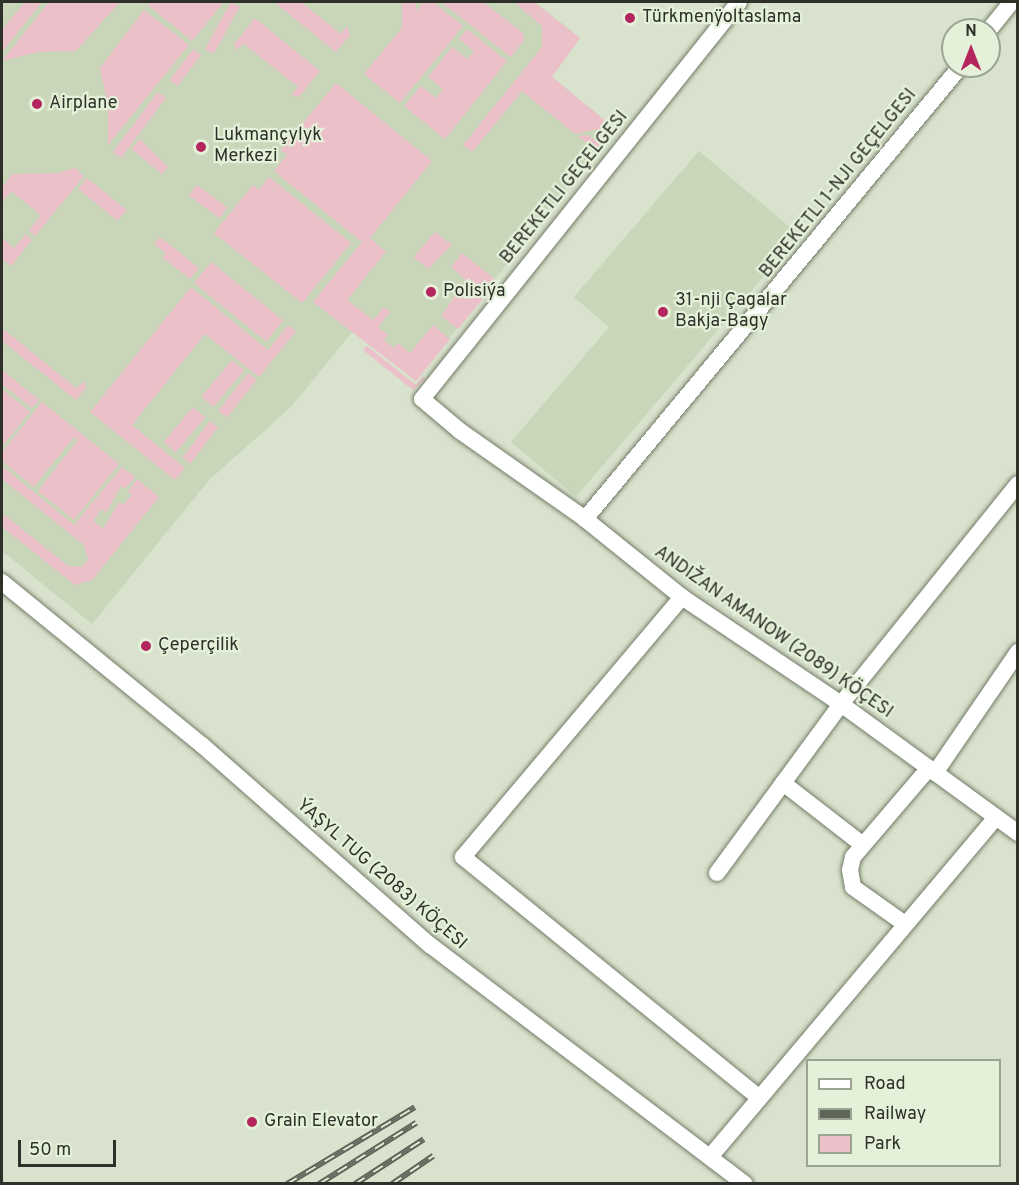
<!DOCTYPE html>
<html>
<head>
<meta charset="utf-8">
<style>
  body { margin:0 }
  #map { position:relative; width:1019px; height:1185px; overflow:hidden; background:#d8e2cc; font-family:Overpass,sans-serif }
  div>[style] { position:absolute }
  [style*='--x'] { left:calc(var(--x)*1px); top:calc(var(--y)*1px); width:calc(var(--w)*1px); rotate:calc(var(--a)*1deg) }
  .built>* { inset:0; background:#c9d6ba }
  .green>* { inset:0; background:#ecc0c9; transform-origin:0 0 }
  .roads { filter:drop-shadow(0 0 2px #737c68) drop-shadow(0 0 2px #737c68) }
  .minor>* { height:16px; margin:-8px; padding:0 8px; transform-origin:8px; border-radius:8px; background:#fff }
  .rail>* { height:6px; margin-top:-3px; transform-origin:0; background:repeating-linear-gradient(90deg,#e5f0d9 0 11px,#606559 0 22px); box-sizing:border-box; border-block:2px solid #606559 }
  .dots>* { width:16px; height:16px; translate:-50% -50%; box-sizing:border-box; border:3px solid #e5f0d9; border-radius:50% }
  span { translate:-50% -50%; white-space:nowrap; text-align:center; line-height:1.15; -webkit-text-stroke:4.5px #e5f0d9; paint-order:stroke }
  .poi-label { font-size:18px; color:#2d3129 }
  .left { translate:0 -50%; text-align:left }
  .street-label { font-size:18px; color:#2d3129 }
  .frame { position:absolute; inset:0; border:3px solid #2d3129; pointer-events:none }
  .legend { position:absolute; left:806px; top:1059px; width:195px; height:108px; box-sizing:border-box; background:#e5f0d9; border:2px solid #9ba493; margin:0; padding:8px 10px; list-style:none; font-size:18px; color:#2d3129 }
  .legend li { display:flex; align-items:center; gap:12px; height:30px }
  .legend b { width:30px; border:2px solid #9ba493 }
  .north { position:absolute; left:941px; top:18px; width:60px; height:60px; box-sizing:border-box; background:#e5f0d9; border:2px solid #9ba493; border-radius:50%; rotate:0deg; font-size:16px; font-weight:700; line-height:24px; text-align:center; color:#2d3129 }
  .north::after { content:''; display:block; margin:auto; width:21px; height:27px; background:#b3255c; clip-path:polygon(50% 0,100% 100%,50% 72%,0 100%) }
  .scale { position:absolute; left:18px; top:1140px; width:98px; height:27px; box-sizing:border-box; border:3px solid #2d3129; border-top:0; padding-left:8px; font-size:18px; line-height:21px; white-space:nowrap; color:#2d3129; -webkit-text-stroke:4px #e5f0d9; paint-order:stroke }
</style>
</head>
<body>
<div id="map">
  <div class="built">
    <div style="clip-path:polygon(2px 2px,535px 2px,580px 38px,552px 77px,613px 127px,416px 381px,353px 331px,291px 407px,209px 480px,92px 624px,2px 551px)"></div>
    <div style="clip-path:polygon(699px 151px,799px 235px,576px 497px,511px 442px,609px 327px,574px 297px)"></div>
  </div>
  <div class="green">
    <div style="clip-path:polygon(25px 2px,42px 2px,2px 52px,2px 30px)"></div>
    <div style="clip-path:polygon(49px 2px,120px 2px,76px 51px,38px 52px,2px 61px)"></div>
    <div style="clip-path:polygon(151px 2px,224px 2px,192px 41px,148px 5px)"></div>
    <div style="left:231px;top:2px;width:10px;height:54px;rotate:29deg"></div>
    <div style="clip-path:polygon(274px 2px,301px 2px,341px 34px,347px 26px,350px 35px,336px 52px)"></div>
    <div style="left:402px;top:2px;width:14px;height:80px"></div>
    <div style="clip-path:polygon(423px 2px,433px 2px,463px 26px,400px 103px,364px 74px)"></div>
    <div style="clip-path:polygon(441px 2px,483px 2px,523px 33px,524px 40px,511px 57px)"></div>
    <div style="clip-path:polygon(514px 2px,534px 2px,580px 38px,552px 77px,613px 127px,596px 151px,578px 136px,588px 135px,595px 141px,601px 135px,598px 129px,575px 134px,522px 91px,472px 152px,463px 145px,542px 47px,542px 26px)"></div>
    <div style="clip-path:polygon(144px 10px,189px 45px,108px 145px,108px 106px,100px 68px)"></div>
    <div style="clip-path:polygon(255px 18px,320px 71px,299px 97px,291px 95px,298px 87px,244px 44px,235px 50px,235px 43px)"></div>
    <div style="clip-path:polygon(467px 29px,507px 61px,445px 139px,404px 106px,421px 86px,436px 98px,443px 89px,428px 77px,452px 47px,467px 59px,474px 51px,459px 39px)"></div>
    <div style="left:193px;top:49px;width:10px;height:39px;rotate:37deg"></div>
    <div style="clip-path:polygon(336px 83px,432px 161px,370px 238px,386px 252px,347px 300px,373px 320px,384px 307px,390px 312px,378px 327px,388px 335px,384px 340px,394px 348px,398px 343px,410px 353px,433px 325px,450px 339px,416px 381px,313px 302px,362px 242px,274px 171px,287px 155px,281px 150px)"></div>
    <div style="left:158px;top:92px;width:10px;height:75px;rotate:37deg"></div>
    <div style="clip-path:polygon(140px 139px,168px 167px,162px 174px,131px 149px)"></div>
    <div style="clip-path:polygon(75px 168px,84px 176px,35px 236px,29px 231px,41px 215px,11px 191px,2px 202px,2px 187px,13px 174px,58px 173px)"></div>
    <div style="clip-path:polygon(269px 177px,351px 243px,302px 303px,214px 233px,253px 185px,259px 190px)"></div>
    <div style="left:87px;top:178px;width:51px;height:14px;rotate:39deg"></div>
    <div style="left:197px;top:185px;width:38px;height:13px;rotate:37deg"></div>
    <div style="clip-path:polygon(435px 232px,452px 245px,428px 269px,414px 257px)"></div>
    <div style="clip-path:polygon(26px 234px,32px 240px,11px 266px,2px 259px,2px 238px,14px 248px)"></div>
    <div style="clip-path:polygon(160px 237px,199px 268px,190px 279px,163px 258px,166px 253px,154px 244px)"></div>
    <div style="clip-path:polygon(462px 253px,497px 281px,458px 329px,441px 316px,466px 280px,451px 267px)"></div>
    <div style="left:211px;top:262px;width:93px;height:27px;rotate:39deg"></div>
    <div style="clip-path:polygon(191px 287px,268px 350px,288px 325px,296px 331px,259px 377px,205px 334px,132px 425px,185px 468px,175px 480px,90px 412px)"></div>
    <div style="clip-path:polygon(2px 328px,76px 388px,85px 381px,86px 387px,76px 400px,2px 341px)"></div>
    <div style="clip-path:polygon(367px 346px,416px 385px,422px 377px,425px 379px,413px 390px,363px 350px)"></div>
    <div style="left:232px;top:360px;width:16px;height:48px;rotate:40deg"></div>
    <div style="clip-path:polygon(2px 370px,39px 400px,32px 408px,2px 384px)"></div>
    <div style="left:248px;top:373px;width:11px;height:48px;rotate:38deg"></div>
    <div style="clip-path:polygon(2px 389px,30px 412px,2px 447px)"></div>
    <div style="clip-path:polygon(42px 402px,119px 464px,74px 520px,38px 491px,78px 440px,74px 437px,34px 487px,2px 461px,2px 452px)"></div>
    <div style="left:193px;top:407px;width:16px;height:46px;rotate:40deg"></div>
    <div style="left:210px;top:421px;width:10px;height:46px;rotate:37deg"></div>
    <div style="clip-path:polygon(2px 466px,74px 525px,122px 467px,135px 477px,125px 489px,121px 486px,106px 513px,102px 509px,93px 520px,103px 529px,119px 502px,123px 505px,132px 495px,128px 491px,137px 479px,159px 497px,92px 580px,75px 585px,2px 527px,2px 513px,68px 566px,82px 567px,88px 559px,84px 545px,2px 479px)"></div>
  </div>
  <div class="roads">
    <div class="minor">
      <div style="--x:739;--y:2;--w:508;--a:128.61"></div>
      <div style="--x:422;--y:399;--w:50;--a:40.1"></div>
      <div style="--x:460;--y:431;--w:153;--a:35.1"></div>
      <div style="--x:585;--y:519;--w:124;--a:38.8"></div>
      <div style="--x:682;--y:597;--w:192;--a:33.9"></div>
      <div style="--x:841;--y:704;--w:219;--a:36.1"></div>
      <div style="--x:989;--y:30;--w:36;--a:-51"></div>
      <div style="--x:585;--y:519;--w:589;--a:-50.31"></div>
      <div style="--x:2;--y:582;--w:258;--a:39.2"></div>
      <div style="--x:202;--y:745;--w:303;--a:41.3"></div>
      <div style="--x:430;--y:945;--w:395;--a:37.2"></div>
      <div style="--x:682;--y:597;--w:340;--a:130.1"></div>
      <div style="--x:463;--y:857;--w:380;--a:39.1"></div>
      <div style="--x:935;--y:773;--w:147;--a:-55.6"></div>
      <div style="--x:783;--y:783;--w:101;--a:37.8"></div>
      <div style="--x:717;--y:873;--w:210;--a:-53.7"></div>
      <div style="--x:841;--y:704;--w:282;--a:-51.2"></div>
      <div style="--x:905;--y:924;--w:64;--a:-144.6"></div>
      <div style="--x:853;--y:887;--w:17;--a:-100"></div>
      <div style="--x:850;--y:870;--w:13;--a:-77"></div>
      <div style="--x:853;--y:857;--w:117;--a:-49.5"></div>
      <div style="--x:710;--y:1157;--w:444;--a:-49.9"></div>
    </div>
  </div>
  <div class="rail">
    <div style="--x:287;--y:1184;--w:149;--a:-31"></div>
    <div style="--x:319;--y:1184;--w:115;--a:-32.2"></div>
    <div style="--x:355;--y:1184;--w:82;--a:-33.1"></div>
    <div style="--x:392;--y:1184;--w:50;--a:-34.3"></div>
  </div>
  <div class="dots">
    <div style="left:630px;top:18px;background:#b3255c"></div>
    <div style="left:37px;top:104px;background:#b3255c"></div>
    <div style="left:201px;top:147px;background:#b3255c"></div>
    <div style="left:431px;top:292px;background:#b3255c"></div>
    <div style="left:663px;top:312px;background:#b3255c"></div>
    <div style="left:146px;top:646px;background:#b3255c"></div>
    <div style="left:252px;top:1122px;background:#b3255c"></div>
  </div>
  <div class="poi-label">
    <span class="left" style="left:642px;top:18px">Türkmenÿoltaslama</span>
    <span class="left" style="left:49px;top:104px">Airplane</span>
    <span class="left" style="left:214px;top:147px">Lukmançylyk<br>Merkezi</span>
    <span class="left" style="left:443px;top:292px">Polisiýa</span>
    <span class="left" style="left:675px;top:312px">31-nji Çagalar<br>Bakja-Bagy</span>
    <span class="left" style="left:158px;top:646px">Çeperçilik</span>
    <span class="left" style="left:264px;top:1122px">Grain Elevator</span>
  </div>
  <div class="street-label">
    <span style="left:839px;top:184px;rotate:-51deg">BEREKETLI 1-NJI GEÇELGESI</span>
    <span style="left:565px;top:188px;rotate:-51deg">BEREKETLI GEÇELGESI</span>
    <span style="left:773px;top:633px;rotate:35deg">ANDIŽAN AMANOW (2089) KÖÇESI</span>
    <span style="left:381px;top:875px;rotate:41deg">ÝAŞYL TUG (2083) KÖÇESI</span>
  </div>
  <div class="frame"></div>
  <ul class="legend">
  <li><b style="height:8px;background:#fff"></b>Road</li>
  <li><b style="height:8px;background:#606559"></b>Railway</li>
  <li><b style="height:16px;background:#ecc0c9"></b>Park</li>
  </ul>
  <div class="north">N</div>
  <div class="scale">50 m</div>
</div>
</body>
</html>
